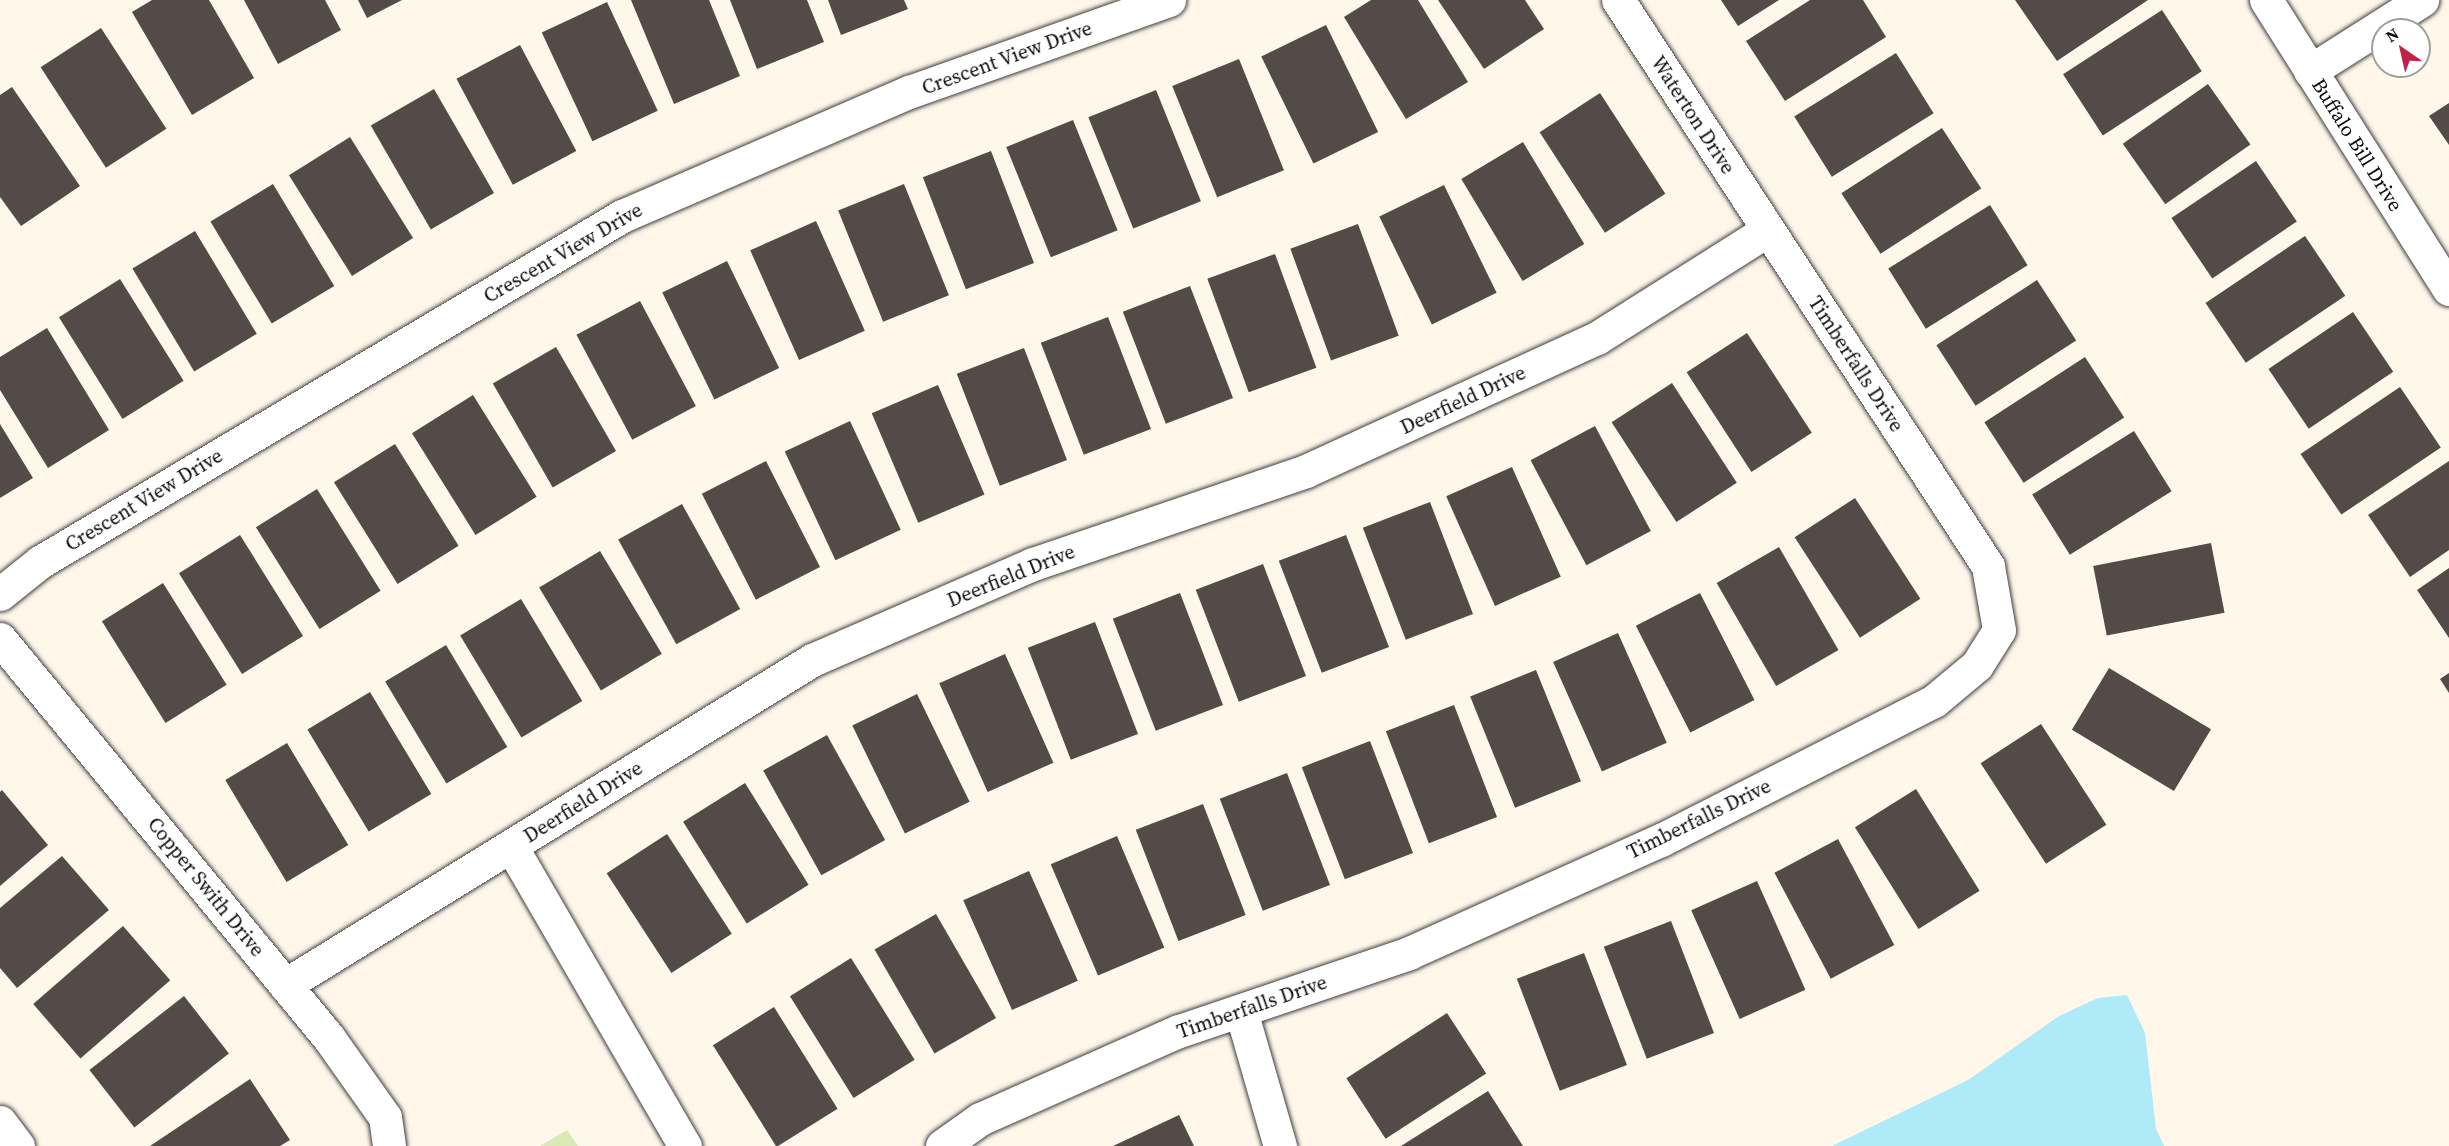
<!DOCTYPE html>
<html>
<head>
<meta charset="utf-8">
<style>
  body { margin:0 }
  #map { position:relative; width:2449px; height:1146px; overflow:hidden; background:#fff7ea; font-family:"Source Serif 4",serif }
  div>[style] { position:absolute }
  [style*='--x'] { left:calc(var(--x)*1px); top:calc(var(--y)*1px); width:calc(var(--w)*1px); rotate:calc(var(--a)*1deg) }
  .green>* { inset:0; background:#dae9b4 }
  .water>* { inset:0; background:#aeeaf7 }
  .building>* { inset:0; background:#544a48; transform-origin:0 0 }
  .roads { filter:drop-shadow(0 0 2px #3f3f3f) drop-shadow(0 0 2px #3f3f3f) }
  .minor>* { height:33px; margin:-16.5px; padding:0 16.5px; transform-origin:16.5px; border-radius:16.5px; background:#fff }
  .tertiary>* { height:33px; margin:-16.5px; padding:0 16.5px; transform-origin:16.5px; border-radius:16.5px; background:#fff }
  span { translate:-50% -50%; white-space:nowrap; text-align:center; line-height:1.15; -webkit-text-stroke:6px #fff; paint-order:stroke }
  .street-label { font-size:20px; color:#0c0c0c }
  .north { position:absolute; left:2371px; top:18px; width:60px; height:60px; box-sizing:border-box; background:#fff; border:2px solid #9e9e9e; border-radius:50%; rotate:326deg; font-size:16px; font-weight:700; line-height:24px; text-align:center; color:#0c0c0c }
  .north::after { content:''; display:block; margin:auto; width:21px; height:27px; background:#be2248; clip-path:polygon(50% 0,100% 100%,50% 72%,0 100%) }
</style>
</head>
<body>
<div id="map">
  <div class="green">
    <div style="clip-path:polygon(567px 1130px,578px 1146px,540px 1146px)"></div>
  </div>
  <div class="water">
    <div style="clip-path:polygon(2127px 995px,2145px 1033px,2156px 1129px,2164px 1146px,1832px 1146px,1968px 1080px,2059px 1016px,2098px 998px)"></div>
  </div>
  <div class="building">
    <div style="clip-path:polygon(152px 0,209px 0,254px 78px,192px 115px,132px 12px)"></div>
    <div style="clip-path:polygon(244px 0,325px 0,341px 30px,278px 64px)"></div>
    <div style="clip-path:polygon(358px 0,402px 0,367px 18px)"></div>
    <div style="clip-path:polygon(631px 0,709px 0,740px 76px,674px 104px)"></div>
    <div style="clip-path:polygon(730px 0,807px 0,824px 42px,757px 69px)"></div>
    <div style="clip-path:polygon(828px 0,904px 0,908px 9px,841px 35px)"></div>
    <div style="clip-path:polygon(1371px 0,1418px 0,1468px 82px,1406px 119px,1344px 17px)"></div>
    <div style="clip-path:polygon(1438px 0,1525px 0,1544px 29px,1484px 69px)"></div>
    <div style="clip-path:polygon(1721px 0,1779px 0,1738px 26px)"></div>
    <div style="clip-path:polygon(1810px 0,1863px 0,1886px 37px,1785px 101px,1746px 41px)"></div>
    <div style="clip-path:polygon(2015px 0,2148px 0,2057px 61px)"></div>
    <div style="left:607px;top:2px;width:120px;height:72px;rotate:65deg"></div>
    <div style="left:2162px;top:10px;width:73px;height:118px;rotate:57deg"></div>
    <div style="left:1326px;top:25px;width:119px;height:72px;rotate:64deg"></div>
    <div style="left:101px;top:28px;width:120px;height:72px;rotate:57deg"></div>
    <div style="left:520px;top:45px;width:120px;height:72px;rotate:62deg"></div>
    <div style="left:1896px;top:53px;width:71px;height:120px;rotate:58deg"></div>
    <div style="left:1239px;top:59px;width:120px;height:72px;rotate:68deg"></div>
    <div style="left:2208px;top:84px;width:74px;height:104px;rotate:55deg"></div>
    <div style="clip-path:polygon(12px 87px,80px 186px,21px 226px,0 197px,0 95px)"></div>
    <div style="left:434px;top:89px;width:120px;height:73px;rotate:60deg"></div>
    <div style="left:1156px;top:90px;width:120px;height:73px;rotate:68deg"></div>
    <div style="left:1600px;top:93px;width:120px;height:72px;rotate:57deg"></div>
    <div style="clip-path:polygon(2449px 103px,2449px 145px,2429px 116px)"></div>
    <div style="left:1073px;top:120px;width:119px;height:72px;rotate:68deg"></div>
    <div style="left:1942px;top:128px;width:72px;height:120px;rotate:57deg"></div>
    <div style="left:350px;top:137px;width:119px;height:72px;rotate:58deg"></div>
    <div style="left:1523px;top:142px;width:119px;height:72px;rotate:59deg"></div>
    <div style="left:991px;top:151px;width:120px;height:73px;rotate:69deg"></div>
    <div style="left:2256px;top:161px;width:73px;height:102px;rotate:56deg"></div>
    <div style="left:273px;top:184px;width:119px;height:73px;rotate:59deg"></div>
    <div style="left:904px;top:184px;width:120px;height:71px;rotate:68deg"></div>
    <div style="left:1444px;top:185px;width:120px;height:72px;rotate:64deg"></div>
    <div style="left:1990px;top:205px;width:71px;height:120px;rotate:58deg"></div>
    <div style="left:816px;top:221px;width:120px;height:72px;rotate:66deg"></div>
    <div style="left:1358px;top:224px;width:119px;height:72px;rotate:70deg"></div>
    <div style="left:195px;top:231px;width:120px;height:73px;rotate:59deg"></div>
    <div style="left:2305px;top:236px;width:72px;height:120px;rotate:56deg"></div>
    <div style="left:1275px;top:254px;width:121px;height:72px;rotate:70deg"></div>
    <div style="left:727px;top:261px;width:119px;height:72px;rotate:64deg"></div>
    <div style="left:120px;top:279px;width:120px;height:72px;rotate:58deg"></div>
    <div style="left:2037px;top:280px;width:72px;height:120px;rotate:57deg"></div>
    <div style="left:1190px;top:286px;width:120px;height:72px;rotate:69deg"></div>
    <div style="left:640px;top:301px;width:119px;height:72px;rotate:62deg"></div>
    <div style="left:2353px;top:312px;width:72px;height:102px;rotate:56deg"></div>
    <div style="left:1108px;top:317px;width:120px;height:72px;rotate:69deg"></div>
    <div style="clip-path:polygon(47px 328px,109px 430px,48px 468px,0 390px,0 357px)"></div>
    <div style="left:1747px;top:333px;width:119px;height:72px;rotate:57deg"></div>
    <div style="left:556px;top:347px;width:120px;height:73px;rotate:60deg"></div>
    <div style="left:1024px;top:348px;width:120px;height:72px;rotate:69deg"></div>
    <div style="left:2085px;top:357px;width:72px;height:120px;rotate:57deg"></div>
    <div style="left:1672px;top:383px;width:119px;height:72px;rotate:57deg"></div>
    <div style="left:938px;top:385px;width:119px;height:72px;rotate:67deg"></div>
    <div style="left:2400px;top:387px;width:73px;height:120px;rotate:56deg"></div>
    <div style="left:473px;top:395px;width:120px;height:72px;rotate:58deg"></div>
    <div style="left:850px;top:421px;width:120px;height:72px;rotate:65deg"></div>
    <div style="clip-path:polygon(0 424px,33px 478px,0 498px)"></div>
    <div style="left:1595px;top:426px;width:119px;height:73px;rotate:62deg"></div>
    <div style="left:2134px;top:431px;width:71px;height:120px;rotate:58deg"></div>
    <div style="left:395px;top:444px;width:120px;height:72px;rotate:58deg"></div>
    <div style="left:766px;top:461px;width:119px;height:72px;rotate:63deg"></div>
    <div style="clip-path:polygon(2449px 461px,2449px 550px,2410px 577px,2368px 515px)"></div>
    <div style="left:1512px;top:467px;width:120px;height:72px;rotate:66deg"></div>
    <div style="left:317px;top:489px;width:120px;height:72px;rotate:58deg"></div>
    <div style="left:1855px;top:498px;width:120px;height:72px;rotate:57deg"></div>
    <div style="left:1430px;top:502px;width:120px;height:72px;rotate:69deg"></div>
    <div style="left:682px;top:504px;width:120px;height:73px;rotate:61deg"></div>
    <div style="left:240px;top:535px;width:119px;height:72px;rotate:58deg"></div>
    <div style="left:1346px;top:535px;width:120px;height:72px;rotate:69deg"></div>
    <div style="left:2211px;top:543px;width:71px;height:120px;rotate:79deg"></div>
    <div style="left:1779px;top:547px;width:119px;height:72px;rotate:60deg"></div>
    <div style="left:600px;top:551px;width:120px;height:71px;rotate:59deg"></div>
    <div style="left:1263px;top:564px;width:120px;height:72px;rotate:69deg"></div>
    <div style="clip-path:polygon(2449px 568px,2449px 638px,2417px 590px)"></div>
    <div style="left:163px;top:583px;width:120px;height:72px;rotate:58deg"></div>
    <div style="left:1180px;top:593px;width:120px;height:72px;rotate:69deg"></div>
    <div style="left:1700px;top:593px;width:120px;height:72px;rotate:63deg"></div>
    <div style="left:521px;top:599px;width:119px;height:71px;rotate:59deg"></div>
    <div style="left:1095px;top:622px;width:120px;height:72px;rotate:69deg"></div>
    <div style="left:1618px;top:633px;width:120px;height:71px;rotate:66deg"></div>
    <div style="left:446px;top:645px;width:119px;height:71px;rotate:59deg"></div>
    <div style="left:1005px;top:654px;width:119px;height:72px;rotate:66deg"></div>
    <div style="left:2109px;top:668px;width:119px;height:72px;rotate:31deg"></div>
    <div style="left:1536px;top:670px;width:120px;height:71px;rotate:68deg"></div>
    <div style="clip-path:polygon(2449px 673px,2449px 693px,2440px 679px)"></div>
    <div style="left:370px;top:692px;width:119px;height:73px;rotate:59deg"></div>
    <div style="left:917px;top:694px;width:120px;height:72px;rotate:64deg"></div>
    <div style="left:1454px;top:705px;width:120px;height:73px;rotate:69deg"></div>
    <div style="left:2041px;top:724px;width:120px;height:72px;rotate:57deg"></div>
    <div style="left:827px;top:735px;width:120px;height:73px;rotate:61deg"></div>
    <div style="left:1370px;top:741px;width:120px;height:73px;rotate:69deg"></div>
    <div style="left:287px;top:743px;width:119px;height:72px;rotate:59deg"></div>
    <div style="left:1287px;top:773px;width:120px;height:72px;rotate:69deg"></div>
    <div style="left:745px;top:783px;width:120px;height:73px;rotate:58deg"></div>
    <div style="left:1916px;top:789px;width:120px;height:72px;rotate:58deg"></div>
    <div style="clip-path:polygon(2px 790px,48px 845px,0 886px,0 792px)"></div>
    <div style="left:1203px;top:804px;width:119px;height:72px;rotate:69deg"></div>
    <div style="left:667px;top:834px;width:119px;height:72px;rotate:57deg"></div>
    <div style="left:1117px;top:836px;width:121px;height:72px;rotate:67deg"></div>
    <div style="left:1838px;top:839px;width:120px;height:72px;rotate:62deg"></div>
    <div style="clip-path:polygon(62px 856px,109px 910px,17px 988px,0 968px,0 908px)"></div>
    <div style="left:1029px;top:871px;width:120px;height:72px;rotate:66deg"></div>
    <div style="left:1757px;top:881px;width:119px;height:72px;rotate:66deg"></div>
    <div style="left:936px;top:914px;width:120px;height:71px;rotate:60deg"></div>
    <div style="left:1671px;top:921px;width:120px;height:72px;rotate:69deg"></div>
    <div style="left:123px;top:926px;width:72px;height:119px;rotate:49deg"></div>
    <div style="left:1584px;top:953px;width:120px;height:72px;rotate:69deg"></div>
    <div style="left:851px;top:958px;width:120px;height:72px;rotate:58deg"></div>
    <div style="left:184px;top:996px;width:73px;height:120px;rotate:52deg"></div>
    <div style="left:774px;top:1007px;width:120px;height:72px;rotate:58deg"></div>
    <div style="left:1447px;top:1013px;width:72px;height:120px;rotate:57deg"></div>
    <div style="clip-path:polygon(250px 1079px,290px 1140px,280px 1146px,150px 1146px)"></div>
    <div style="clip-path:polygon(1488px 1091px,1523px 1146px,1401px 1146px)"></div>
    <div style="clip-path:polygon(1179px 1115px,1194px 1146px,1113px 1146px)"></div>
  </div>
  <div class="roads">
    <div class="minor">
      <div style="--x:2266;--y:0;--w:342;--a:57.7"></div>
      <div style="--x:2310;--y:71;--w:133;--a:-32.4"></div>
      <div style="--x:0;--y:594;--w:51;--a:-38.7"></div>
      <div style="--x:40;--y:562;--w:677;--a:-30.73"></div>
      <div style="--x:622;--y:216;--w:313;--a:-23.4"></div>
      <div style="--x:909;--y:92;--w:276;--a:-19.5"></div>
      <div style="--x:0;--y:639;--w:517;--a:50.49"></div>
      <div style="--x:329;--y:1038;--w:97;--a:54.7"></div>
      <div style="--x:385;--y:1117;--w:29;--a:82"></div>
      <div style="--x:511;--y:846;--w:347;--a:59.9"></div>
      <div style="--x:285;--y:985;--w:619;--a:-31.66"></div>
      <div style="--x:812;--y:660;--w:241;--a:-23.5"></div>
      <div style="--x:1033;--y:564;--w:288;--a:-18.8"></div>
      <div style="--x:1306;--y:471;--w:320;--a:-24.6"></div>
      <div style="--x:1597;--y:338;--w:202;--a:-32.3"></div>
      <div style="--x:1241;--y:1011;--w:141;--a:73.9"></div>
      <div style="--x:942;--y:1146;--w:47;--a:-35.4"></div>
      <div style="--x:980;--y:1119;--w:218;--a:-23.9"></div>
      <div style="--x:1179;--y:1031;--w:243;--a:-18.7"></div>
      <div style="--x:1409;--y:953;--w:276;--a:-24.2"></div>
      <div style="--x:1661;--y:840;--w:306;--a:-27"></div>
      <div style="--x:1934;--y:701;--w:56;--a:-39.9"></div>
      <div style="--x:1977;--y:665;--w:41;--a:-57.8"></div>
      <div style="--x:1999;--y:630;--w:65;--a:-99.8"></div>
      <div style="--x:1988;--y:566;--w:676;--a:-123.17"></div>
    </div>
    <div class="tertiary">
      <div style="--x:0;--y:1122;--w:30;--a:53"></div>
    </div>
  </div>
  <div class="street-label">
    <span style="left:1007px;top:58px;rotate:-20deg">Crescent View Drive</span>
    <span style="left:1693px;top:115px;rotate:57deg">Waterton Drive</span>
    <span style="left:2357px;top:145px;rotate:58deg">Buffalo Bill Drive</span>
    <span style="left:563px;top:253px;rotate:-30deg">Crescent View Drive</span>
    <span style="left:1856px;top:364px;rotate:57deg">Timberfalls Drive</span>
    <span style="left:1463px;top:400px;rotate:-25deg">Deerfield Drive</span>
    <span style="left:144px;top:500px;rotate:-31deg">Crescent View Drive</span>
    <span style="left:1011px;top:576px;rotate:-22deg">Deerfield Drive</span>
    <span style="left:583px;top:802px;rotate:-32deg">Deerfield Drive</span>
    <span style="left:1699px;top:819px;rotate:-26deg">Timberfalls Drive</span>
    <span style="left:206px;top:887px;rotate:51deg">Copper Swith Drive</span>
    <span style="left:1252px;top:1007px;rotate:-19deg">Timberfalls Drive</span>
  </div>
  <div class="north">N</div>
</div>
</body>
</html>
